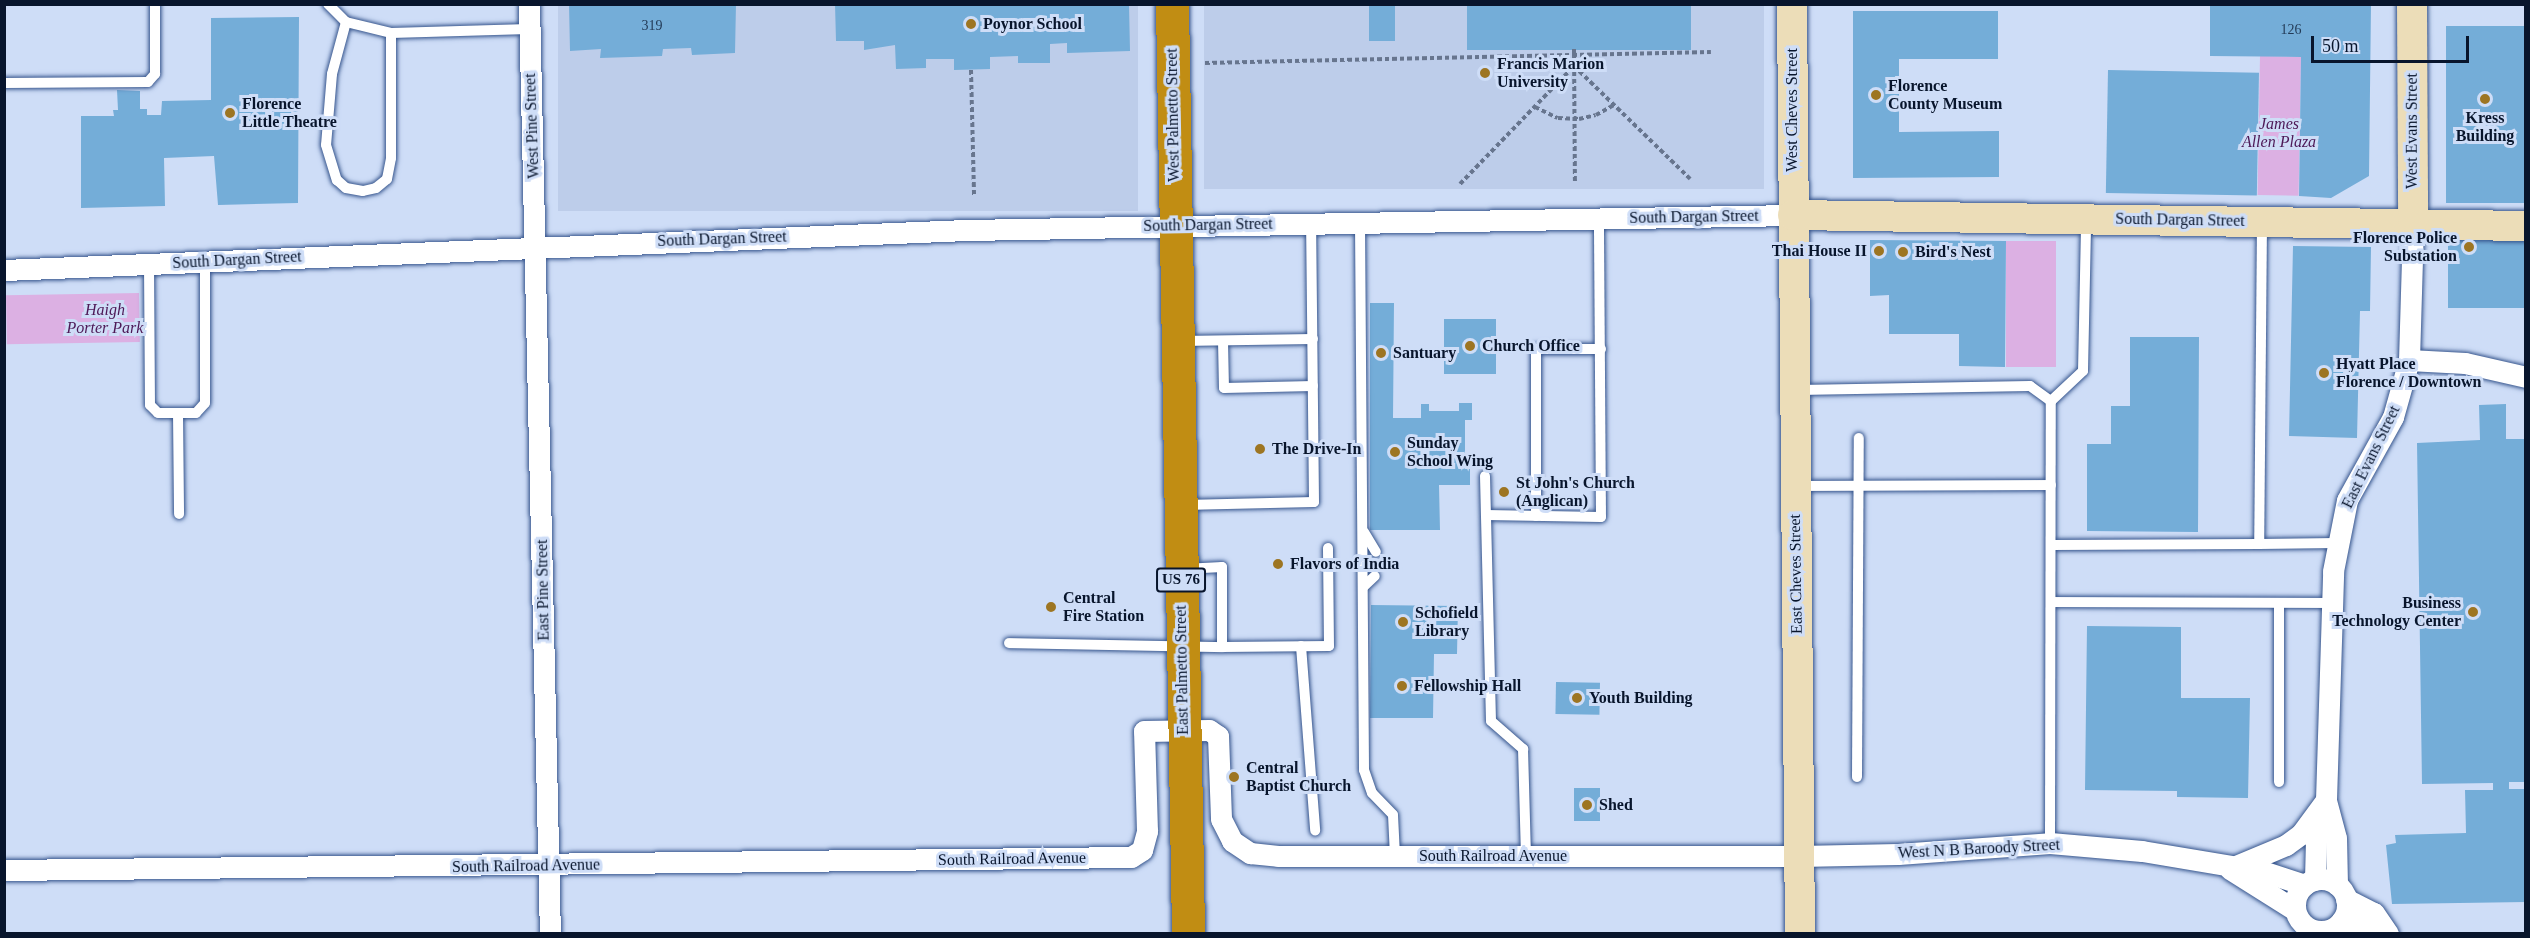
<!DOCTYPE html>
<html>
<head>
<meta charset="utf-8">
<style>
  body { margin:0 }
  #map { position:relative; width:2530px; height:938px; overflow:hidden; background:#ceddf7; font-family:"Times New Roman",serif }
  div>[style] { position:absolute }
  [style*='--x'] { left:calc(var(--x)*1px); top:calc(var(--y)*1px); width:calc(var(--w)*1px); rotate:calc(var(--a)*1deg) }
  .built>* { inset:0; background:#bdcdea; transform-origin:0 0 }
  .green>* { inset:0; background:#dcb0e3; transform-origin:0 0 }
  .building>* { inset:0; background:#74add8; transform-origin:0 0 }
  .path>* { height:4px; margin-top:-2px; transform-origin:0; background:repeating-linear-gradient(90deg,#67758e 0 4.5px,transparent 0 7.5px) }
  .roads { filter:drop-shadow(0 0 2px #36558d) drop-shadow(0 0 2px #36558d) }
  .lane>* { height:10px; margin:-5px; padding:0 5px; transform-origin:5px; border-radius:5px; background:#fff }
  .street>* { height:21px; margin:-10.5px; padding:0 10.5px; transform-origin:10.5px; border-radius:10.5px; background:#fff }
  .street>.ring { margin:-10.5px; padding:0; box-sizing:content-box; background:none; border:21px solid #fff; border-radius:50% }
  .secondary>* { height:30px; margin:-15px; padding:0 15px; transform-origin:15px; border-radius:15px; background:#ecddb8 }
  .highway>* { height:33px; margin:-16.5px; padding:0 16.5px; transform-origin:16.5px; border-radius:16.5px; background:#c18d13 }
  .dots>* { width:16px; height:16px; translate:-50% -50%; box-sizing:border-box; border:3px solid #ceddf7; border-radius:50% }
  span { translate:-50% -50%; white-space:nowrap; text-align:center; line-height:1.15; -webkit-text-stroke:6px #ceddf7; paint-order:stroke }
  .number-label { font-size:14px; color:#233b57 }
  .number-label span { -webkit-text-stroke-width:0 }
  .shield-label span { padding:2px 4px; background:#ceddf7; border:2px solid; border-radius:4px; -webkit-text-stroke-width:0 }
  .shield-label { font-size:15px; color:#08152c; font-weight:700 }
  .poi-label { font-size:16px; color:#08152c; font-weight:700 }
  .left { translate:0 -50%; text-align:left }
  .right { translate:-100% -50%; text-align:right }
  .street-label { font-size:16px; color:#08152c }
  .park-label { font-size:16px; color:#4d1856; font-style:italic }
  .frame { position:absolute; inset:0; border:6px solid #08152c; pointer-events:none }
  .scale { position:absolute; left:2311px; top:36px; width:158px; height:27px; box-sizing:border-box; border:3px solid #08152c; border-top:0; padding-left:8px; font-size:18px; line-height:21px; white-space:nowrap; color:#08152c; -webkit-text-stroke:4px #ceddf7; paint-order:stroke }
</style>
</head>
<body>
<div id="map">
  <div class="built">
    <div style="left:558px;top:5px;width:580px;height:206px"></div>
    <div style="left:1204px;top:5px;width:560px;height:184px"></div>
  </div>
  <div class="green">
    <div style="left:2260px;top:56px;width:41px;height:139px;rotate:1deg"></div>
    <div style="left:2006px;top:241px;width:50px;height:126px"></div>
    <div style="left:139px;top:293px;width:49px;height:133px;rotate:89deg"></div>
  </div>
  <div class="building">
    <div style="clip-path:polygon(569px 4px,736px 4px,735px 53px,692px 55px,691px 48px,663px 49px,662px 56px,600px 58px,601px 49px,570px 51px)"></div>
    <div style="clip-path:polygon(835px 4px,1129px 4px,1130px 51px,1067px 53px,1067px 43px,1050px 44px,1050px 63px,1018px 63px,1018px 56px,990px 57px,990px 69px,954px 70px,954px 59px,926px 59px,926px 68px,896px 69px,895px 45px,864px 50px,864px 41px,836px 41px)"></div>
    <div style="left:1369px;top:4px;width:26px;height:37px"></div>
    <div style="left:1467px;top:4px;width:224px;height:46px"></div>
    <div style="clip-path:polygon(2210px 4px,2371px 4px,2369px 176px,2331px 198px,2299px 196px,2301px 57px,2210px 56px)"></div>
    <div style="clip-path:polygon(1853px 11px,1998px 11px,1998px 59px,1899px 59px,1899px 132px,1999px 131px,1999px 177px,1853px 178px)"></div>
    <div style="clip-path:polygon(299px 17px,298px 203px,218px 205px,214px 156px,164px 158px,165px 206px,81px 208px,81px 116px,114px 116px,113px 110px,118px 110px,117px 90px,140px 91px,140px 109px,147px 109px,147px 115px,161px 115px,162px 101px,211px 100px,211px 18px)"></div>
    <div style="left:2446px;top:26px;width:80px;height:177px"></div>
    <div style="left:2108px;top:70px;width:151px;height:123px;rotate:1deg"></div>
    <div style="left:2448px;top:237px;width:78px;height:71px"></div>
    <div style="clip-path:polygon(1870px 240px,2006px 241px,2005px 367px,1959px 366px,1959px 334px,1889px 334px,1889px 295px,1870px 296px)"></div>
    <div style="clip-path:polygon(2293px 246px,2371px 247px,2370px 311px,2360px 311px,2357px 438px,2289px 436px)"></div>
    <div style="clip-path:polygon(1370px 303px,1394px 303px,1393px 418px,1421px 418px,1421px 404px,1429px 404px,1429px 411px,1459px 411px,1459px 403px,1472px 403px,1472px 420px,1465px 420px,1465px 466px,1470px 466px,1470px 485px,1439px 485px,1440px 530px,1370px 530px)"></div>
    <div style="left:1444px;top:319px;width:52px;height:55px"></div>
    <div style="clip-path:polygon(2130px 337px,2199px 337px,2198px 532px,2087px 531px,2087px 444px,2111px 444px,2111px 406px,2130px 406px)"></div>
    <div style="clip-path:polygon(2506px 404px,2506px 439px,2526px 439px,2526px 782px,2509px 782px,2509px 789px,2526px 789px,2526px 902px,2392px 904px,2386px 845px,2396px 843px,2395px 835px,2466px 833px,2465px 790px,2493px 790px,2493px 783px,2422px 784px,2417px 443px,2480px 440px,2479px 405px)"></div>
    <div style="clip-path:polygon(1371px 605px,1458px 606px,1457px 654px,1434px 654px,1433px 718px,1370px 718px)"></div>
    <div style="clip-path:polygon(2087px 626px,2181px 627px,2181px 698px,2250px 698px,2248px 798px,2177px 797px,2177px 791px,2085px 790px)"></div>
    <div style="left:1556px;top:682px;width:44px;height:32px;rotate:1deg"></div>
    <div style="left:1574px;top:788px;width:26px;height:33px"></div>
  </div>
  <div class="path">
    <div style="--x:1574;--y:49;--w:133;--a:89.6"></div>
    <div style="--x:1205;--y:63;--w:506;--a:-1.25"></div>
    <div style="--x:971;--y:70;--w:127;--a:88.6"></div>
    <div style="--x:1535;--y:107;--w:25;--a:26"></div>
    <div style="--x:1558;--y:118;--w:21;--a:3"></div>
    <div style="--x:1579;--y:119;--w:17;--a:-13"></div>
    <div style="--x:1596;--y:115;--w:21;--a:-29"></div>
    <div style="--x:1460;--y:184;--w:164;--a:-46"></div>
    <div style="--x:1574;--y:66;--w:162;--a:44.2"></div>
  </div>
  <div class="roads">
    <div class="lane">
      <div style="--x:328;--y:4;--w:25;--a:45"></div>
      <div style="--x:346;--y:22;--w:46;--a:13.7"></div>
      <div style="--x:391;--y:33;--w:138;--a:-1.7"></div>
      <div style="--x:346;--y:22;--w:54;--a:105.1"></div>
      <div style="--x:332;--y:74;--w:71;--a:94.8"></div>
      <div style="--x:326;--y:145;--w:37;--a:73"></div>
      <div style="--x:337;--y:180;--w:12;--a:42"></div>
      <div style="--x:346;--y:188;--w:17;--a:10"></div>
      <div style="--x:363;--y:191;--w:13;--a:-13"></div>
      <div style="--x:376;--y:188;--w:14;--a:-39"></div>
      <div style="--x:387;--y:179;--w:21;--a:-79"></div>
      <div style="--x:391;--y:158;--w:125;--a:-90"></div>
      <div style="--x:4;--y:83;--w:144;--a:-0.4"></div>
      <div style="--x:148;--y:82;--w:11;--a:-49"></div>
      <div style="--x:155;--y:74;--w:70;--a:-90"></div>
      <div style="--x:2262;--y:222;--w:322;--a:90.5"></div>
      <div style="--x:2259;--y:544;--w:77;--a:-0.7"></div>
      <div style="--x:1360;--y:223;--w:547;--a:89.58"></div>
      <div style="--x:1364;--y:770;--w:24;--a:71"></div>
      <div style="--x:1372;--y:793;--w:30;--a:46"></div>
      <div style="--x:1393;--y:815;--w:41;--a:87.2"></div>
      <div style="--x:149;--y:264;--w:141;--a:89.6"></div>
      <div style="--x:150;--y:405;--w:11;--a:45"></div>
      <div style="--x:158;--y:413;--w:38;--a:0"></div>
      <div style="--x:196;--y:413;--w:13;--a:-48"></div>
      <div style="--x:205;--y:403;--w:142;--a:-90"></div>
      <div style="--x:1181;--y:341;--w:132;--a:-0.9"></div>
      <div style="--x:1223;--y:341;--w:47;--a:88.8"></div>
      <div style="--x:1224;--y:388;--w:89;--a:-1.3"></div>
      <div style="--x:1798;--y:390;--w:232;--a:-1"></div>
      <div style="--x:2030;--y:386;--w:26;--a:36"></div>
      <div style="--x:178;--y:413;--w:101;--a:89.4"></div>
      <div style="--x:1485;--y:476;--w:245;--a:88.6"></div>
      <div style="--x:1491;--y:721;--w:43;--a:41.2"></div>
      <div style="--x:1523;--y:749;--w:107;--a:88.4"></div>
      <div style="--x:1799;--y:486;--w:252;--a:-0.2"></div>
      <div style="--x:1183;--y:505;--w:131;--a:-1.3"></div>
      <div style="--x:1314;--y:502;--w:279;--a:-90.6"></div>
      <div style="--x:1486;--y:515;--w:115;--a:1"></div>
      <div style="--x:1601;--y:517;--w:298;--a:-90.4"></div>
      <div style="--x:1536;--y:516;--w:167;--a:-90"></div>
      <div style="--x:1536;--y:349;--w:65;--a:0"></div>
      <div style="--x:1364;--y:532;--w:23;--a:59"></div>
      <div style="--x:2051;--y:545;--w:208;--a:-0.3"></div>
      <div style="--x:1363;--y:587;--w:16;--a:-43"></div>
      <div style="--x:2051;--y:602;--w:280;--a:0.2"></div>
      <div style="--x:2279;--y:603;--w:179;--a:90"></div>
      <div style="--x:1009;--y:643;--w:213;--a:1.1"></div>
      <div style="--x:1222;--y:647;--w:80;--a:-90"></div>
      <div style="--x:1222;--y:567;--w:38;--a:177"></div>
      <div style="--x:1301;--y:646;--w:185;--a:85.6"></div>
      <div style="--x:1222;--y:647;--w:107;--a:-0.5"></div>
      <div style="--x:1329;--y:646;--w:98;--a:-90.6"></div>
      <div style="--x:1857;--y:777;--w:339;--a:-89.7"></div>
      <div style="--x:2050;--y:843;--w:442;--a:-89.9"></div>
      <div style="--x:2051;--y:401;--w:44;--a:-43.2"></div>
      <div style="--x:2083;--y:371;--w:149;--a:-88.8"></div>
    </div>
    <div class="street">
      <div style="--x:529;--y:4;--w:930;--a:88.71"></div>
      <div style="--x:4;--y:270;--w:964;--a:-2.38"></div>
      <div style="--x:967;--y:230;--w:826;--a:-1.04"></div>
      <div style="--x:2409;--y:360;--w:56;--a:3.1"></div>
      <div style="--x:2465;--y:363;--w:63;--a:12.9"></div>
      <div style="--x:2236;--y:866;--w:54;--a:-22.8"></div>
      <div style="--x:2286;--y:845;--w:19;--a:-36"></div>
      <div style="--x:2301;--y:834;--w:42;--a:-53.7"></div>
      <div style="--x:2230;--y:869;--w:77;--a:32.2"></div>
      <div style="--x:4;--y:870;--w:1127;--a:-0.66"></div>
      <div style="--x:1131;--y:857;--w:13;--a:-32"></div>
      <div style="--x:1142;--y:850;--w:20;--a:-75"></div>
      <div style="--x:1147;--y:831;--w:100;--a:-91.7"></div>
      <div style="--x:1144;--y:731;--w:65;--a:-0.9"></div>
      <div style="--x:1209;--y:730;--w:11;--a:34"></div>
      <div style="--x:1218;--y:736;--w:83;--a:87.9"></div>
      <div style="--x:1221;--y:819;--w:25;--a:63"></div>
      <div style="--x:1232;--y:841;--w:22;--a:34"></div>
      <div style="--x:1250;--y:853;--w:28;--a:6"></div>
      <div style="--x:1278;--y:856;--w:521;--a:0"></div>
      <div style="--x:1799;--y:856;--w:99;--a:-1.2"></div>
      <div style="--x:1898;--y:854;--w:152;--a:-4.1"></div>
      <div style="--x:2050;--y:843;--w:92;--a:5"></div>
      <div style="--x:2142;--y:851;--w:122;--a:9.5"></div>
      <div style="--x:2262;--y:871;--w:45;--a:18"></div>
      <div class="ring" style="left:2295px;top:879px;width:31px;height:31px"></div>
      <div style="--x:2315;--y:880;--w:41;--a:-88.6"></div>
      <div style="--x:2316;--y:839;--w:28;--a:-75"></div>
      <div style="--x:2337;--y:885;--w:47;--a:-91.2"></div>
      <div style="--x:2336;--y:838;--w:39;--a:-105"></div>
      <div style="--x:2326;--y:800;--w:229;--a:-88.2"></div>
      <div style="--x:2333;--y:571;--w:72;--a:-78.8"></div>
      <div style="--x:2347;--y:500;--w:95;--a:-61"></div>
      <div style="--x:2393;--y:417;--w:59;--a:-74.3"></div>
      <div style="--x:2409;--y:360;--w:138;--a:-88.3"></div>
      <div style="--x:2346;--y:899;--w:31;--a:27"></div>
      <div style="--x:2374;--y:913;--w:25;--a:56"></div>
      <div style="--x:2341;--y:921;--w:39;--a:19"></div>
    </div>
    <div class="secondary">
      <div style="--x:1792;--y:4;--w:930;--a:89.51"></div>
      <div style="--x:2412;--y:4;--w:218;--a:89.7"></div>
      <div style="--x:1793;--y:215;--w:733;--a:0.86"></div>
    </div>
    <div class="highway">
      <div style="--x:1172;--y:4;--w:930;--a:89.01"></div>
    </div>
  </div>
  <div class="dots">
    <div style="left:971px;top:24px;background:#9d7522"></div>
    <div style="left:1485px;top:73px;background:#9d7522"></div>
    <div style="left:1876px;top:95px;background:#9d7522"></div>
    <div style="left:2485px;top:99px;background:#9d7522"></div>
    <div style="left:230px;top:113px;background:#9d7522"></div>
    <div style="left:2469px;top:247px;background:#9d7522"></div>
    <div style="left:1879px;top:251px;background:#9d7522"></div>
    <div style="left:1903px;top:252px;background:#9d7522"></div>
    <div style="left:1470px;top:346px;background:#9d7522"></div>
    <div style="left:1381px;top:353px;background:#9d7522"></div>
    <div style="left:2324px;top:373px;background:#9d7522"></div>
    <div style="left:1260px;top:449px;background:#9d7522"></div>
    <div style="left:1395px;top:452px;background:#9d7522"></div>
    <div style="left:1504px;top:492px;background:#9d7522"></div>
    <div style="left:1278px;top:564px;background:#9d7522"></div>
    <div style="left:1051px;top:607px;background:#9d7522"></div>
    <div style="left:2473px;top:612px;background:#9d7522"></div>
    <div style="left:1403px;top:622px;background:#9d7522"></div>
    <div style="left:1402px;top:686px;background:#9d7522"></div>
    <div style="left:1577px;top:698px;background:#9d7522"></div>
    <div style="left:1234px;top:777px;background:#9d7522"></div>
    <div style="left:1587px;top:805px;background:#9d7522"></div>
  </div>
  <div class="number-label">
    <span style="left:652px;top:26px">319</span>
    <span style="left:2291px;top:30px">126</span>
  </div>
  <div class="shield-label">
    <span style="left:1181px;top:580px">US 76</span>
  </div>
  <div class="poi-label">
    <span class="left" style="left:983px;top:24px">Poynor School</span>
    <span class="left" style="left:1497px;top:73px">Francis Marion<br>University</span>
    <span class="left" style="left:1888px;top:95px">Florence<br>County Museum</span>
    <span class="left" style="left:242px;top:113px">Florence<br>Little Theatre</span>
    <span style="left:2485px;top:127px">Kress<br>Building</span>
    <span class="right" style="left:2457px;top:247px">Florence Police<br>Substation</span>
    <span class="right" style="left:1867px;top:251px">Thai House II</span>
    <span class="left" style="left:1915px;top:252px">Bird's Nest</span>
    <span class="left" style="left:1482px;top:346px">Church Office</span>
    <span class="left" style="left:1393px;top:353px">Santuary</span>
    <span class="left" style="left:2336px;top:373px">Hyatt Place<br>Florence / Downtown</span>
    <span class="left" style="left:1407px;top:452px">Sunday<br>School Wing</span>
    <span class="left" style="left:1272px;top:449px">The Drive-In</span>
    <span class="left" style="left:1516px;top:492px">St John's Church<br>(Anglican)</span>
    <span class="left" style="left:1290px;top:564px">Flavors of India</span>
    <span class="left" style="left:1063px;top:607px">Central<br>Fire Station</span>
    <span class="right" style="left:2461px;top:612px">Business<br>Technology Center</span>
    <span class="left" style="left:1415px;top:622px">Schofield<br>Library</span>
    <span class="left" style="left:1414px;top:686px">Fellowship Hall</span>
    <span class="left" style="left:1589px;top:698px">Youth Building</span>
    <span class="left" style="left:1246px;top:777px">Central<br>Baptist Church</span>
    <span class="left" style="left:1599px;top:805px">Shed</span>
  </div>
  <div class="street-label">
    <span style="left:1792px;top:110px;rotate:-90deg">West Cheves Street</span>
    <span style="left:1173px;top:115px;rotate:-91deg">West Palmetto Street</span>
    <span style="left:532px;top:126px;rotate:-92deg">West Pine Street</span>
    <span style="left:2412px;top:131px;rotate:-90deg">West Evans Street</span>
    <span style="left:1694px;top:217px;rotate:-1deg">South Dargan Street</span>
    <span style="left:2180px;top:220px;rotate:1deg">South Dargan Street</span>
    <span style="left:1208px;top:225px;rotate:-1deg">South Dargan Street</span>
    <span style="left:722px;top:239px;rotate:-2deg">South Dargan Street</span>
    <span style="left:237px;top:260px;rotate:-3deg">South Dargan Street</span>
    <span style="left:2371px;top:457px;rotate:-64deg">East Evans Street</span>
    <span style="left:1796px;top:574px;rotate:-91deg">East Cheves Street</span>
    <span style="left:543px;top:590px;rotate:-91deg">East Pine Street</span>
    <span style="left:1182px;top:670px;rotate:-91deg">East Palmetto Street</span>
    <span style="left:1979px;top:849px;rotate:-3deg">West N B Baroody Street</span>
    <span style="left:1493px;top:856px">South Railroad Avenue</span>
    <span style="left:1012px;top:859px;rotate:-1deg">South Railroad Avenue</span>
    <span style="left:526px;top:866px;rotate:-1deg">South Railroad Avenue</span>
  </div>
  <div class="park-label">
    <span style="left:2279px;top:133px">James<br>Allen Plaza</span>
    <span style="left:105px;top:319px">Haigh<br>Porter Park</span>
  </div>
  <div class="frame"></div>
  <div class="scale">50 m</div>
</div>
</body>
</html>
